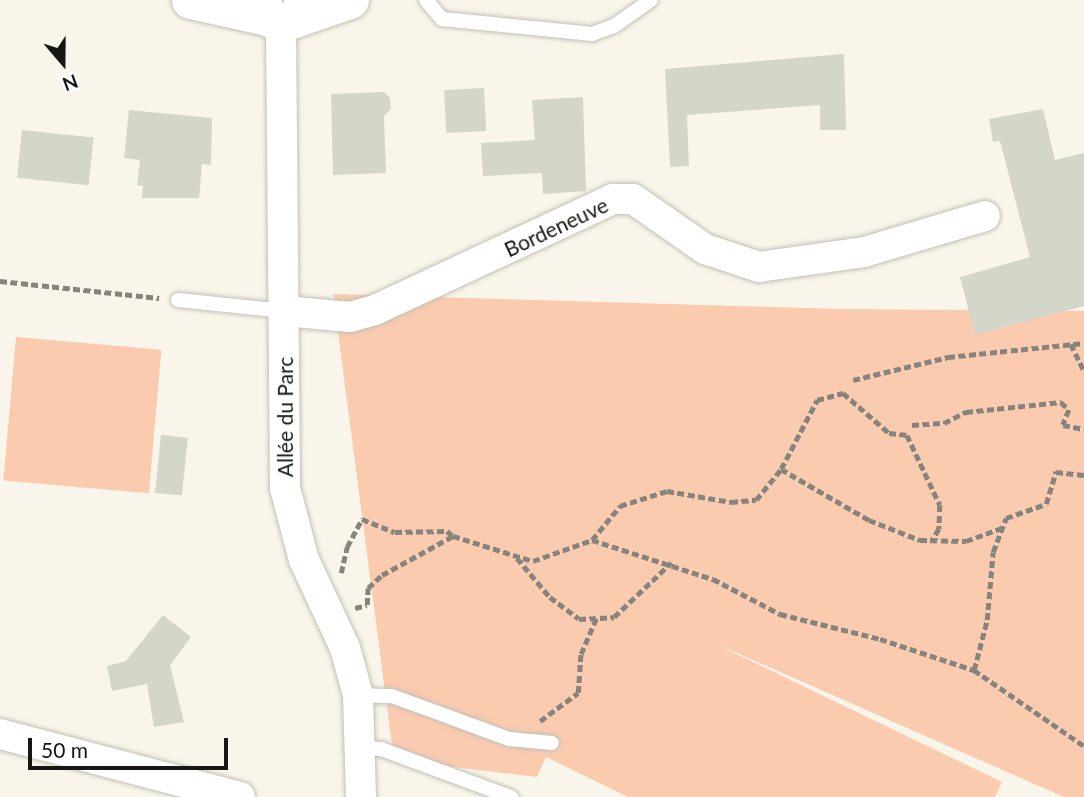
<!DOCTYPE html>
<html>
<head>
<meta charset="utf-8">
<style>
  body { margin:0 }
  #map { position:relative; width:1084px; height:797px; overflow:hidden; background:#f9f5ea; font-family:Lato,sans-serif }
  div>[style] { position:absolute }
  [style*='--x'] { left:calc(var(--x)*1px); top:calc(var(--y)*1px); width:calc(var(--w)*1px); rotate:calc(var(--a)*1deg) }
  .green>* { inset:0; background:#fbcbb0; transform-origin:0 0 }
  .building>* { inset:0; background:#d4d6ca; transform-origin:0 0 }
  .path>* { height:4.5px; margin-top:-2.25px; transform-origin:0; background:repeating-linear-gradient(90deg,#86847c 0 7px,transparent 0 10.5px) }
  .roads { filter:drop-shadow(0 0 2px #c3c0b5) drop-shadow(0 0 2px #c3c0b5) }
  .service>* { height:14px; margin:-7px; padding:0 7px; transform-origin:7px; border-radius:7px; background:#fff }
  .minor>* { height:30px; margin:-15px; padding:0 15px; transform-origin:15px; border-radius:15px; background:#fff }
  .tertiary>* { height:37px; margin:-18.5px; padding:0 18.5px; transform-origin:18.5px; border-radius:18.5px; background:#fff }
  span { translate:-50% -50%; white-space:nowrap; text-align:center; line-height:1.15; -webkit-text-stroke:5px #fff; paint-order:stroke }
  .street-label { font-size:21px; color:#171612 }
  .north { position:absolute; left:28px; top:28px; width:70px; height:70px; -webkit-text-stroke:5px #fff; paint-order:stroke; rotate:160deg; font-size:19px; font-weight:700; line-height:28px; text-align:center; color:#171612 }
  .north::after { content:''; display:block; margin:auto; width:24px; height:32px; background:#171612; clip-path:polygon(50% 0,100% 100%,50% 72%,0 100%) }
  .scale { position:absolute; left:28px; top:738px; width:200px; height:32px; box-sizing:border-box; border:4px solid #171612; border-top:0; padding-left:9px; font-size:21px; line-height:24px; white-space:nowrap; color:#171612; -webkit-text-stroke:5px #fff; paint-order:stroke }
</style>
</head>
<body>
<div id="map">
  <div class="green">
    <div style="clip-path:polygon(333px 294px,841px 309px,1084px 311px,1084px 797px,1064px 797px,714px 643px,1002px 782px,995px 797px,628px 797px,546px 757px,537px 777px,394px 760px)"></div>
    <div style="left:16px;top:337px;width:146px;height:144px;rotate:5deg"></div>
  </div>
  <div class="building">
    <div style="clip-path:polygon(844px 54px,846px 130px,820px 130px,820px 105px,687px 115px,689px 166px,670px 167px,665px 69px)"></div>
    <div style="left:484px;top:88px;width:43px;height:40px;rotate:87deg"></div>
    <div style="clip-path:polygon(384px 92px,390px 98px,391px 109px,384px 116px,386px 173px,333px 175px,331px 94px)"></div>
    <div style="clip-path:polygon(583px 97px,586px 191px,543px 194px,542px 173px,483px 176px,481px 143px,535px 140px,532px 100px)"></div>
    <div style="clip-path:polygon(1043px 109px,1055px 160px,1084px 153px,1084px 306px,975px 335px,960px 277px,1030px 257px,1000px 141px,993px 142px,989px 119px)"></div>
    <div style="clip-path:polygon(129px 110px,212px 118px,211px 165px,202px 164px,199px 198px,142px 198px,143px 186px,137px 185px,140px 160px,124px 158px)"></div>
    <div style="left:22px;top:130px;width:72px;height:48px;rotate:6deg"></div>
    <div style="left:161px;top:435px;width:27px;height:58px;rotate:6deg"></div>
    <div style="clip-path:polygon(163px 615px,191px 637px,170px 665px,184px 722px,154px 727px,147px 684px,112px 691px,107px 666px,126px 661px)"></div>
  </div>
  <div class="path">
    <div style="--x:0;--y:281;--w:160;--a:6.1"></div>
    <div style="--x:1071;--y:344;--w:30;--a:64"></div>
    <div style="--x:853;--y:380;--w:98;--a:-13.6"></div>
    <div style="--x:948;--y:357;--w:137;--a:-5.9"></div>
    <div style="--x:912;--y:425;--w:32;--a:-4"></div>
    <div style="--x:944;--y:423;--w:25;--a:-27"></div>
    <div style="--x:966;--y:412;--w:96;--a:-6"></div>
    <div style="--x:1061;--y:402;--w:11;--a:45"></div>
    <div style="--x:1069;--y:410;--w:16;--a:112"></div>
    <div style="--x:1063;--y:425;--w:21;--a:11"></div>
    <div style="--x:781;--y:469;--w:102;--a:30.1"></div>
    <div style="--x:869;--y:520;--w:55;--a:21.4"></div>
    <div style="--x:920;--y:540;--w:46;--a:1.2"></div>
    <div style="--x:966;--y:541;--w:38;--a:-20"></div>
    <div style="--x:592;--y:540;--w:127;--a:17.9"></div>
    <div style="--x:713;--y:579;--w:76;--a:27.6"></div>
    <div style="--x:780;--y:614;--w:103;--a:14"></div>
    <div style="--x:880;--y:639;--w:99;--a:18.3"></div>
    <div style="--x:974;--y:670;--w:134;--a:34.6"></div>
    <div style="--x:517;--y:558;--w:51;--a:49.8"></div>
    <div style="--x:550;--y:597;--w:36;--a:37"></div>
    <div style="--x:579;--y:619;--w:35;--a:-3"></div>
    <div style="--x:614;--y:617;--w:79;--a:-43.5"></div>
    <div style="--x:341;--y:573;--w:27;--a:-77"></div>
    <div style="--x:347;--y:547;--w:32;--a:-62"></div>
    <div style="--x:362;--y:519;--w:35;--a:22"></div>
    <div style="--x:395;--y:532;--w:52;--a:-1.1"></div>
    <div style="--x:447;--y:531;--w:8;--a:40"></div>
    <div style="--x:355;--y:608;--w:12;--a:-14"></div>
    <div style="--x:367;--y:605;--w:17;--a:-87"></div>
    <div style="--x:368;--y:588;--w:19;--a:-43"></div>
    <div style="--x:382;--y:575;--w:81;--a:-28.8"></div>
    <div style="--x:453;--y:536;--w:84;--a:17.4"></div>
    <div style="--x:533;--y:561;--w:63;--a:-19.6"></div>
    <div style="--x:592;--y:540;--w:44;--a:-50.5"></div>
    <div style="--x:620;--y:506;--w:49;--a:-17.7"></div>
    <div style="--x:667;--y:491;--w:65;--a:9.8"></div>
    <div style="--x:731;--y:502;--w:25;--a:-5"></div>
    <div style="--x:756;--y:500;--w:40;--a:-51"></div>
    <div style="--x:781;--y:469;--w:78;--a:-62.4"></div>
    <div style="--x:817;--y:400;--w:27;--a:-15"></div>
    <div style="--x:843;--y:393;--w:61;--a:41"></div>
    <div style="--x:889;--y:433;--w:18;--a:6"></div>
    <div style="--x:907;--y:435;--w:77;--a:64.8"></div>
    <div style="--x:940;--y:505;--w:24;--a:92"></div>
    <div style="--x:939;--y:529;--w:14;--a:120"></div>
    <div style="--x:974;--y:670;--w:52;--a:-75.4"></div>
    <div style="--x:987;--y:620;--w:68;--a:-85"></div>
    <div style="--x:993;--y:552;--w:36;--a:-69"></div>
    <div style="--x:1006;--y:518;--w:42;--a:-19.3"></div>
    <div style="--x:1046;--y:504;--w:34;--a:-73"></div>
    <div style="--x:1056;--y:472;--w:28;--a:6"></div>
    <div style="--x:540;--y:721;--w:47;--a:-36.4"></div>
    <div style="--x:578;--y:693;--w:39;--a:-86"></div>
    <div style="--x:581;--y:654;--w:39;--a:-67"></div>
  </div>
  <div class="roads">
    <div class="service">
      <div style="--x:426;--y:0;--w:25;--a:50"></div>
      <div style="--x:442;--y:19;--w:151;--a:5.7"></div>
      <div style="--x:592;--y:34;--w:23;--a:-20"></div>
      <div style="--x:614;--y:26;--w:45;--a:-35.1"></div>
      <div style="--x:178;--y:300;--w:107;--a:5.9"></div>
      <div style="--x:358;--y:695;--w:34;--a:2"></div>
      <div style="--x:392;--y:696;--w:125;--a:20.2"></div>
      <div style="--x:509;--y:739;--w:43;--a:5.3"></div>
      <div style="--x:361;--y:747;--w:20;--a:6"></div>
      <div style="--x:381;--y:749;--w:139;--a:20.3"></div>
    </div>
    <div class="minor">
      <div style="--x:281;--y:24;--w:464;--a:89.5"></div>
      <div style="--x:285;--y:488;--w:74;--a:75.2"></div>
      <div style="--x:304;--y:560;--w:97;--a:65"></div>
      <div style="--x:345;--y:648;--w:49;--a:74.5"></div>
      <div style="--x:358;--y:695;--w:102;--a:88.3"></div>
      <div style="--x:284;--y:311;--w:66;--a:5.2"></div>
      <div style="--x:350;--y:317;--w:26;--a:-16"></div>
      <div style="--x:375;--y:310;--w:263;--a:-25"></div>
      <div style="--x:613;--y:199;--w:20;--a:0"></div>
      <div style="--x:633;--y:199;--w:88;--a:34.8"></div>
      <div style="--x:705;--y:249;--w:57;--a:18.4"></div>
      <div style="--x:759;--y:267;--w:106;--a:-8.1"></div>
      <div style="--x:864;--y:252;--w:126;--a:-16.6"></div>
      <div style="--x:0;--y:734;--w:248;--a:14.7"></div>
    </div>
    <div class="tertiary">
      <div style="--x:190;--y:0;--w:79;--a:12.4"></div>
      <div style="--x:262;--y:0;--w:18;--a:74"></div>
      <div style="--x:267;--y:17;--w:16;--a:27"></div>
      <div style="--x:281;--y:24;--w:17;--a:-21"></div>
      <div style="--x:297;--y:18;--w:19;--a:-72"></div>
      <div style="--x:297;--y:18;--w:56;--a:-18.8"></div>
    </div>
  </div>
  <div class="street-label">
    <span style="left:556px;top:227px;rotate:-25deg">Bordeneuve</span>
    <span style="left:285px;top:417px;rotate:-90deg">Allée du Parc</span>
  </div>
  <div class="north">N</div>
  <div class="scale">50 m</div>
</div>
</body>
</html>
